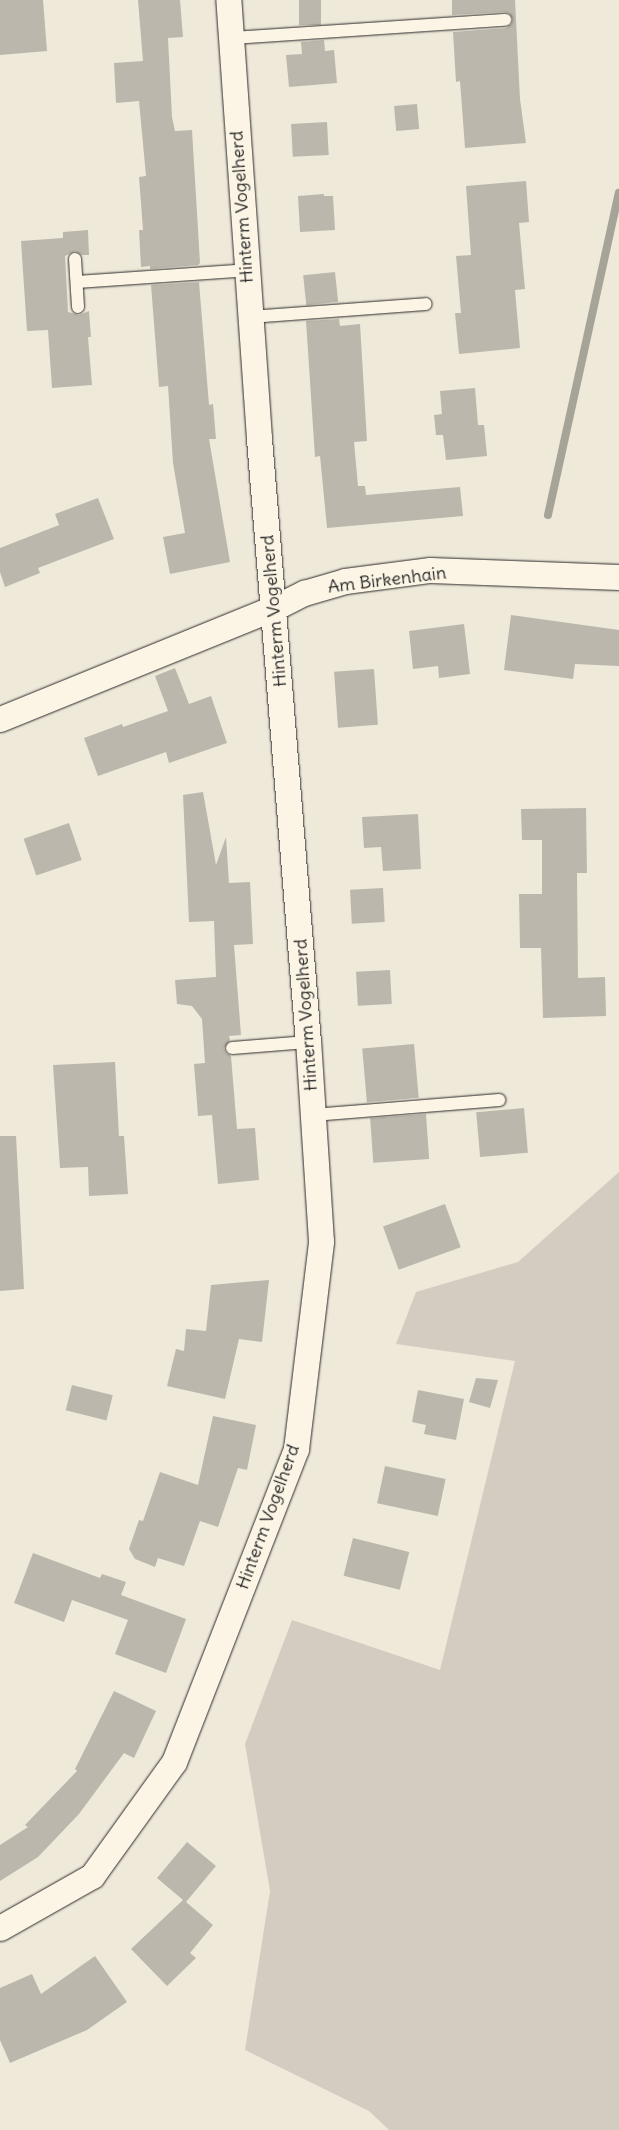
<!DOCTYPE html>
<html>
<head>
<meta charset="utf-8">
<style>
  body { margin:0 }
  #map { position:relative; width:619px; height:2130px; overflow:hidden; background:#efe9da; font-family:Delius,sans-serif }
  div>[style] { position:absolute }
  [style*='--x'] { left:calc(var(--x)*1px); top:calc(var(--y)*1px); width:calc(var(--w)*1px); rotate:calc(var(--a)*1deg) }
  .green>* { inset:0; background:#d2cdc0 }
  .stream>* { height:8px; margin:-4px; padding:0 4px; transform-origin:4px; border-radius:4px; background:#a6a399 }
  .building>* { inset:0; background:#bcb7ac; transform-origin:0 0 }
  .roads { filter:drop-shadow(0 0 1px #2b2b2b) drop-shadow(0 0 1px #2b2b2b) }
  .lane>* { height:12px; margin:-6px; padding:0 6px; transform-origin:6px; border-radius:6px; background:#fcf5e5 }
  .street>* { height:25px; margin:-12.5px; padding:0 12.5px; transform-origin:12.5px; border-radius:12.5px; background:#fcf5e5 }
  span { translate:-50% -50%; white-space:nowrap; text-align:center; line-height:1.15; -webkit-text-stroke:4px #fcf5e5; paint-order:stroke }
  .street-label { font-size:18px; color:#2b2b2b }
</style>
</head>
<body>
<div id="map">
  <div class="green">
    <div style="clip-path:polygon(619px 1172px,619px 2130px,389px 2130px,369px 2111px,245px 2050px,270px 1891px,245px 1744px,292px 1620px,440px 1670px,515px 1361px,396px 1344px,416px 1292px,518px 1262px)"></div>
  </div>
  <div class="stream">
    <div style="--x:548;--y:515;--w:330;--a:-77.6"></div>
  </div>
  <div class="building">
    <div style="clip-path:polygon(0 0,43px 0,47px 51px,0 55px)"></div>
    <div style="clip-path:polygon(138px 0,180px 0,183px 37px,168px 38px,172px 117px,175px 131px,192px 130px,200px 263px,198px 265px,150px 269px,150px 266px,141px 267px,139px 230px,143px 230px,139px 177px,146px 176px,139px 101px,116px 103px,114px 63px,143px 61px)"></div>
    <div style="left:299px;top:0;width:22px;height:25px"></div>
    <div style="clip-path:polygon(452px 0,515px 0,520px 99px,526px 143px,465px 148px,460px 81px,456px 82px,453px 32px,506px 28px,512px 24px,513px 19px,509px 13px,504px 12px,452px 15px)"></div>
    <div style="clip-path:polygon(324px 40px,325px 51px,334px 50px,337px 83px,289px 87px,286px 55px,302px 54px,301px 42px)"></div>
    <div style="left:417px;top:104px;width:25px;height:23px;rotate:85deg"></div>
    <div style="left:327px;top:122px;width:33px;height:36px;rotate:87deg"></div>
    <div style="clip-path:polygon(526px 181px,529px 222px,519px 223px,525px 289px,515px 290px,520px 348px,459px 354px,455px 313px,461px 313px,456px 256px,471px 255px,466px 186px)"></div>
    <div style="clip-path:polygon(324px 194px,324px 196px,333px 196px,335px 230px,300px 232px,298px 196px)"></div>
    <div style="clip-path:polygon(88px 230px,89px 255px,82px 255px,75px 251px,65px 256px,68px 312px,79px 315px,89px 311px,91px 337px,88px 337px,92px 385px,52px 388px,48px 330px,27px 331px,21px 241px,63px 238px,63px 232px)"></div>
    <div style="left:335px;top:272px;width:30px;height:32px;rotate:84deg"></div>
    <div style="clip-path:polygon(199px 282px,209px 405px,213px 404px,216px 439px,209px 439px,230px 562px,170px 574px,163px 537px,185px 533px,173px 463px,168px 386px,159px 387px,151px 285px)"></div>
    <div style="clip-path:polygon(339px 319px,340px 326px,360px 324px,367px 441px,354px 442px,358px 486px,365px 486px,366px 495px,460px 487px,463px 516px,327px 528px,320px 456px,315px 457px,306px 321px)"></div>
    <div style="clip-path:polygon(475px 388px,478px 425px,484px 425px,487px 456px,446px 460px,443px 435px,436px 435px,434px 415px,442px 414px,440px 391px)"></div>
    <div style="clip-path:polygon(98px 498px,114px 539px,38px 568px,40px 573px,5px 587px,0 572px,0 548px,59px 525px,55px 514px)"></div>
    <div style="clip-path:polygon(511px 615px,619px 630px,619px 666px,575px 664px,573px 679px,504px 670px)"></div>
    <div style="clip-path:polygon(464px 624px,470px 674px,439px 678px,438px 666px,413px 669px,409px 631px)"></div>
    <div style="clip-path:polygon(175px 668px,189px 704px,211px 696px,227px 743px,169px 763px,166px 752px,98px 776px,84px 738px,122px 724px,123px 727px,168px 711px,155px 676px)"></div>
    <div style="left:374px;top:669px;width:56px;height:40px;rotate:86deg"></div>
    <div style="clip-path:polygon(203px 792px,216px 865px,226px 837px,229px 883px,250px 882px,253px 944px,234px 945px,241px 1035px,229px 1036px,230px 1040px,224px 1048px,226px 1053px,231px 1056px,237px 1129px,255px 1128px,259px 1180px,218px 1184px,212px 1115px,198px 1116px,194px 1064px,205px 1063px,202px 1019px,192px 1006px,177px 1004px,175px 980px,216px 977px,214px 921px,189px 922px,183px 795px)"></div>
    <div style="clip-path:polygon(586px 808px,587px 873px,577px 873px,578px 978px,605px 977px,606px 1016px,543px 1018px,541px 948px,520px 948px,519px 894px,542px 894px,542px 840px,522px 840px,521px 809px)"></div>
    <div style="clip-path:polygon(418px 814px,421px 869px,383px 871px,381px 847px,364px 848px,362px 817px)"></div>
    <div style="left:69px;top:823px;width:39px;height:48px;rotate:71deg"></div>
    <div style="left:383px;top:888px;width:34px;height:33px;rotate:87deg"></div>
    <div style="left:390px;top:970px;width:34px;height:34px;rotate:87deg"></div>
    <div style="left:414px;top:1044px;width:54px;height:52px;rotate:85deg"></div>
    <div style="clip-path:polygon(115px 1062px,119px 1136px,124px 1136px,128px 1194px,89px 1196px,88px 1167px,60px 1168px,53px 1065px)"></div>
    <div style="left:524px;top:1108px;width:45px;height:48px;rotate:85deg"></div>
    <div style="left:426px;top:1114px;width:45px;height:56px;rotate:86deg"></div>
    <div style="clip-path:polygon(0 1136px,16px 1136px,24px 1289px,0 1291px)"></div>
    <div style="left:445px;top:1204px;width:46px;height:66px;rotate:70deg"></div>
    <div style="clip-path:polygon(269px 1280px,262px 1342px,239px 1339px,225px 1399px,167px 1386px,176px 1349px,184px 1351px,186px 1329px,206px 1331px,211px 1285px)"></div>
    <div style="clip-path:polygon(476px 1378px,498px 1380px,490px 1408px,469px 1402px)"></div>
    <div style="left:72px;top:1385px;width:42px;height:26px;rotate:14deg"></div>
    <div style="clip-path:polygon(418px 1390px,464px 1399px,456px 1440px,424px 1434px,426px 1425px,412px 1422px)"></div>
    <div style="clip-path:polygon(213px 1416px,256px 1425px,247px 1470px,238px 1468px,218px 1527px,200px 1521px,184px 1566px,158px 1558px,155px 1567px,135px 1559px,129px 1549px,139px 1520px,143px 1521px,160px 1472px,198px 1485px)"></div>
    <div style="left:385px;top:1466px;width:62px;height:38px;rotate:12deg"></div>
    <div style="left:353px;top:1538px;width:58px;height:39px;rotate:14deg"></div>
    <div style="clip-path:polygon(33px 1553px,100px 1578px,102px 1574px,126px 1582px,121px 1595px,186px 1619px,166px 1673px,115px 1654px,128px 1620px,72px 1600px,64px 1622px,14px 1603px)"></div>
    <div style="clip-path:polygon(114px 1691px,156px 1711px,134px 1758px,124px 1753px,79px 1814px,38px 1857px,0 1881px,0 1845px,28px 1827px,25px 1825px,77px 1771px,75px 1769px)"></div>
    <div style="clip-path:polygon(187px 1842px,216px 1866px,186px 1902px,213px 1925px,190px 1953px,196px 1958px,167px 1986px,131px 1949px,183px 1900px,157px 1878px)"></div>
    <div style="clip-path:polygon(95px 1956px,127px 2002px,87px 2030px,10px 2063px,0 2040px,0 1988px,32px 1974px,41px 1994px)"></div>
  </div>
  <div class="roads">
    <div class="lane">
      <div style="--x:231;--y:38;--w:275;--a:-3.8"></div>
      <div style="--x:75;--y:259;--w:48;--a:86.4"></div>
      <div style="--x:77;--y:282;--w:170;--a:-4"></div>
      <div style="--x:250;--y:317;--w:176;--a:-4.2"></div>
      <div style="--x:232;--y:1048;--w:76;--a:-4.5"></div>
      <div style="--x:313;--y:1115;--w:187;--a:-4.6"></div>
    </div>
    <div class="street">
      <div style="--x:0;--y:719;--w:296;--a:-22.1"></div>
      <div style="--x:274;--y:608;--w:34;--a:-27"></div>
      <div style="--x:304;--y:593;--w:43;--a:-16.3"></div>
      <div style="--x:345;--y:581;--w:86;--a:-7.4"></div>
      <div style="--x:430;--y:570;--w:189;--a:2.1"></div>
      <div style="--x:0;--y:1928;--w:106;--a:-29.5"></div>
      <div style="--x:92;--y:1876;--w:140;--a:-54.3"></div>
      <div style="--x:174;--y:1762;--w:336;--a:-68.7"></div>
      <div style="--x:296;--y:1449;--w:209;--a:-83.1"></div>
      <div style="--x:321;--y:1241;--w:199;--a:-93.7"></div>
      <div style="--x:308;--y:1042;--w:606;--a:-94.64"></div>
      <div style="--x:259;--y:438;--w:439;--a:-94"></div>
    </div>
  </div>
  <div class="street-label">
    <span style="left:242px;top:207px;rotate:-94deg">Hinterm Vogelherd</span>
    <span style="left:387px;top:580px;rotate:-7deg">Am Birkenhain</span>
    <span style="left:274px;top:611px;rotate:-95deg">Hinterm Vogelherd</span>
    <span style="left:306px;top:1015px;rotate:-94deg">Hinterm Vogelherd</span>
    <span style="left:268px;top:1517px;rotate:-70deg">Hinterm Vogelherd</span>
  </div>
</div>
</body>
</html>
